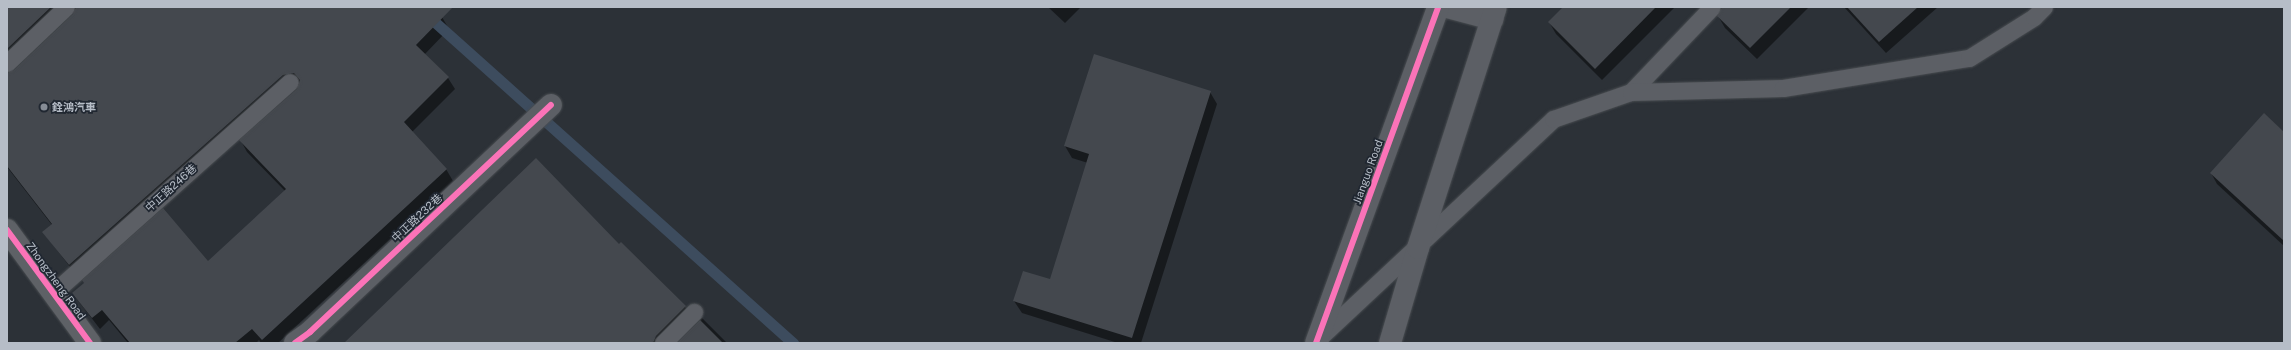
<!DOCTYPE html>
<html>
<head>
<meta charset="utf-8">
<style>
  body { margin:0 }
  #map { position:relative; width:2291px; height:350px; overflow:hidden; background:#2c3137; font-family:"Public Sans","Noto Sans TC",sans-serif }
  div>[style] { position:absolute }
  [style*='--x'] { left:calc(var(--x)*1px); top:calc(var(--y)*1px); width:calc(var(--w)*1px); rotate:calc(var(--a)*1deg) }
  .shadow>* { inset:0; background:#0007 }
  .stream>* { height:11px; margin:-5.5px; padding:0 5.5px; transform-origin:5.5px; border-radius:5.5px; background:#3d4c5e }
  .building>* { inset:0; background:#44484e }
  .roads { filter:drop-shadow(0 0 1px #484c50) drop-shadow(0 0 1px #484c50) }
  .service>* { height:17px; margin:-8.5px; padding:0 8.5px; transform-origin:8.5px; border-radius:8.5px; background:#5c5f65 }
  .minor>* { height:22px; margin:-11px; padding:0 11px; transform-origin:11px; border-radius:11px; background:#5c5f65 }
  .tertiary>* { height:22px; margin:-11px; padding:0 11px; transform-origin:11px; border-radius:11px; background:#5c5f65 }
  .primary>* { height:22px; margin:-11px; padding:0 11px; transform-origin:11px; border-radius:11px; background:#5e6166 }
  .cycleway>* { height:6px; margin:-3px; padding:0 3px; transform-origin:3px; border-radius:3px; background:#fb73b8 }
  .dots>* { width:11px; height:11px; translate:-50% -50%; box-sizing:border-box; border:2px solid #202731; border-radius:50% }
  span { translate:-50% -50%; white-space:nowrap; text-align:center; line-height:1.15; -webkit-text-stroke:3.5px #202731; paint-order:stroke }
  .poi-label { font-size:11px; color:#b6bdc7; font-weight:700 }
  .left { translate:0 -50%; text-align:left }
  .street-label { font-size:11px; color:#b6bdc7 }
  .frame { position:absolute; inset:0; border:8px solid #b6bdc7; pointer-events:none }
</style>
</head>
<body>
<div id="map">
  <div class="shadow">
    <div style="clip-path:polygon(7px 7px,448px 7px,442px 17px,449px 29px,424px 55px,448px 78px,455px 89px,412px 132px,446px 169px,453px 181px,278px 343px,261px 343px,259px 340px,256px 343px,128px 343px,109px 320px,100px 329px,73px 294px,208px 263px,285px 191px,247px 152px,241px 141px,298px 90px,300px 84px,290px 86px,77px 276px,43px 232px,52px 225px,7px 167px,7px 73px,14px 71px,74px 15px,76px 9px,66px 11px,7px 67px)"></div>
    <div style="clip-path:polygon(1048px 7px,1081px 7px,1065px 23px)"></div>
    <div style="clip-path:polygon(1565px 7px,1675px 7px,1602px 80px,1556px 34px,1549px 22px)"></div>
    <div style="clip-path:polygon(1704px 7px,1809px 7px,1757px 59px,1725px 28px,1718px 16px,1722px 10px)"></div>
    <div style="clip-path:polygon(1844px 7px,1938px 7px,1886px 53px)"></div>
    <div style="clip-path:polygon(1210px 92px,1217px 104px,1141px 343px,1118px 343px,1022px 313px,1014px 301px,1051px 280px,1088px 163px,1072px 158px,1065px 146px)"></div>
    <div style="clip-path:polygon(2284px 133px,2284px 246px,2217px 184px,2211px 173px)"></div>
    <div style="clip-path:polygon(619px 245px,685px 307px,692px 319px,668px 343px,345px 343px)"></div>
    <div style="clip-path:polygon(702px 318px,727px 343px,678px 343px)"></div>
  </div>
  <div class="stream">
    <div style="--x:418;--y:7;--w:504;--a:41.86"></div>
  </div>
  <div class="building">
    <div style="clip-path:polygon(7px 7px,51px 7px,7px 49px)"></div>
    <div style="clip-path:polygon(76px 7px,453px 7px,416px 45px,449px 77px,404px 122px,447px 169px,262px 340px,252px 329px,235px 343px,130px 343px,102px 310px,92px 318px,72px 293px,84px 283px,82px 280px,163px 208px,208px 261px,286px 189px,239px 140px,297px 89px,300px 80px,294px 73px,283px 75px,69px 265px,42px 232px,52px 224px,7px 166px,7px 73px,14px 70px,73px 14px)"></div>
    <div style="clip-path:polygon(1563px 7px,1656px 7px,1595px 69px,1548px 22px)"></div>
    <div style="clip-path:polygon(1722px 7px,1791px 7px,1750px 48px,1717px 16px)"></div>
    <div style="clip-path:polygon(1847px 7px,1918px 7px,1879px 42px)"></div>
    <div style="clip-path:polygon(1094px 54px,1211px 91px,1132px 338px,1013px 301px,1023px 271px,1050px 279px,1089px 154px,1064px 146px)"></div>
    <div style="clip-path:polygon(2264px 113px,2284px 132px,2284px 241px,2210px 173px)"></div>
    <div style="clip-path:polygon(536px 158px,619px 244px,621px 242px,686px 306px,656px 336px,653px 343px,344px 343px)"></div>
    <div style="clip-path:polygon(700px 320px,723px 343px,677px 343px)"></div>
  </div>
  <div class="roads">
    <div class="service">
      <div style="--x:7;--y:63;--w:81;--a:-43.5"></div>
      <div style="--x:1631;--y:92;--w:117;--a:-46.4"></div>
      <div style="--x:53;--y:293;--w:317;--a:-41.7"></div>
      <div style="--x:1318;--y:339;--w:322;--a:-43.1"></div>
      <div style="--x:1553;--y:119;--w:83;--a:-19.1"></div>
      <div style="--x:1631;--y:92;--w:152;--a:-1.5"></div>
      <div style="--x:1783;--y:88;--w:188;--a:-9.2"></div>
      <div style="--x:1969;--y:58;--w:77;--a:-32.2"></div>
      <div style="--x:2034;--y:17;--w:14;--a:-45"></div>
      <div style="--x:663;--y:343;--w:44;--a:-45"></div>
    </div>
    <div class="minor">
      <div style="--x:1447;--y:7;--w:47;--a:14.9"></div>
      <div style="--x:295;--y:343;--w:19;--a:-36"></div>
      <div style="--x:310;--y:332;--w:331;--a:-43.3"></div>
    </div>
    <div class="tertiary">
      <div style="--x:1316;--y:343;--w:357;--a:-70"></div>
      <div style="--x:1390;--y:343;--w:99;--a:-73.6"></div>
      <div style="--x:1418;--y:248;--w:253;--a:-72.1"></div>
    </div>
    <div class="primary">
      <div style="--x:7;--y:230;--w:140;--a:53.7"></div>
    </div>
  </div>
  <div class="cycleway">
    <div style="--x:7;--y:230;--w:140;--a:53.7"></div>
    <div style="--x:295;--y:343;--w:19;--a:-36"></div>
    <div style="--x:310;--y:332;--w:331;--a:-43.3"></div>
    <div style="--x:1316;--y:343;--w:357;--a:-70"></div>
  </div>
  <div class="dots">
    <div style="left:44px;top:107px;background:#868c95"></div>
  </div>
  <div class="poi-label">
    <span class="left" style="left:52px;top:107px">銓鴻汽車</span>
  </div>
  <div class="street-label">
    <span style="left:1368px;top:172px;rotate:-70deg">Jianguo Road</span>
    <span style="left:171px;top:188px;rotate:-42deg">中正路246巷</span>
    <span style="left:417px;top:218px;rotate:-43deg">中正路232巷</span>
    <span style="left:56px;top:281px;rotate:54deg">Zhongzheng Road</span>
  </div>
  <div class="frame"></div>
</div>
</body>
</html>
